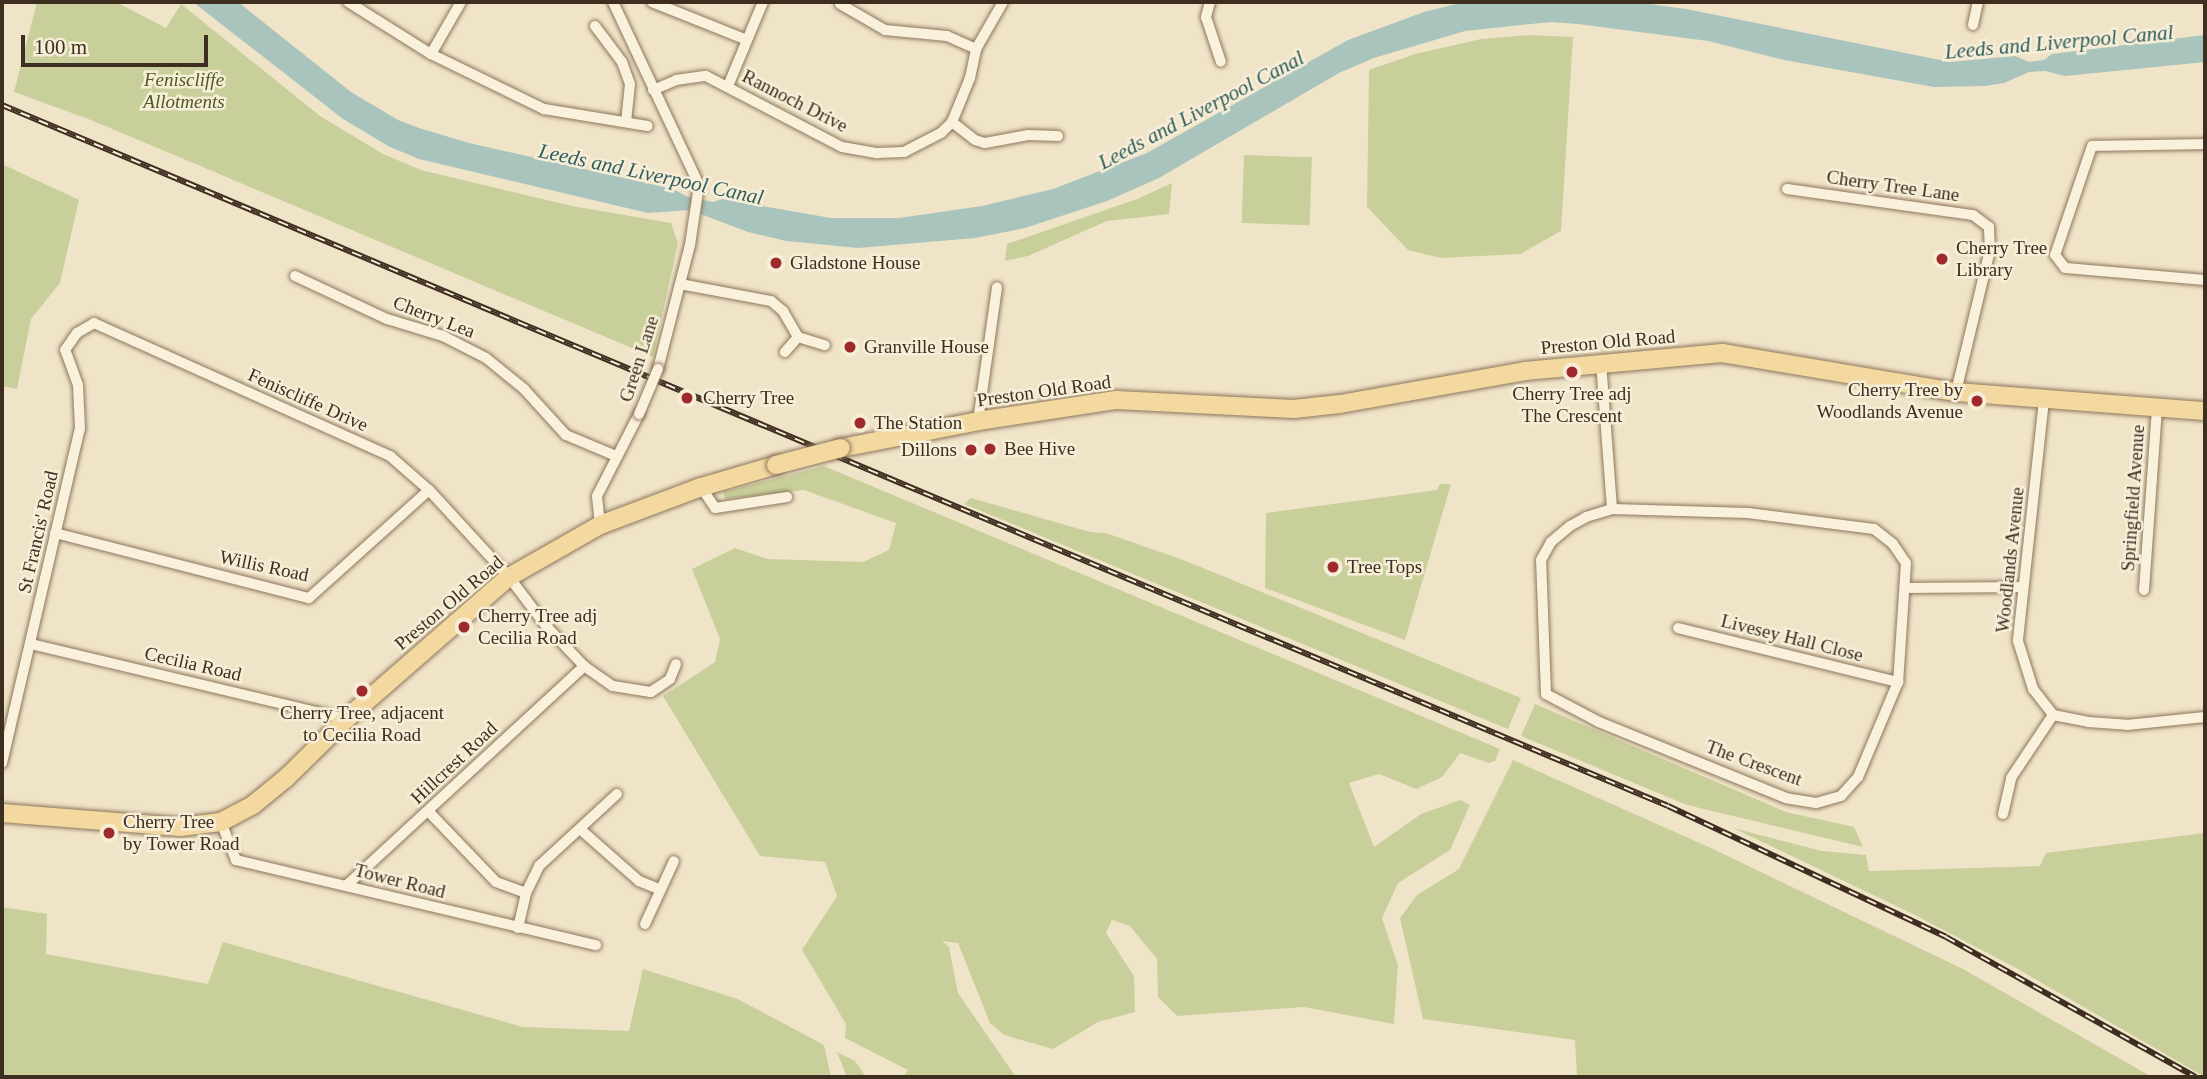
<!DOCTYPE html>
<html>
<head>
<meta charset="utf-8">
<style>
  body { margin:0 }
  #map { position:relative; width:2207px; height:1079px; overflow:hidden; background:#f0e4c8; font-family:Georgia,serif }
  div>[style] { position:absolute }
  [style*='--x'] { left:calc(var(--x)*1px); top:calc(var(--y)*1px); width:calc(var(--w)*1px); rotate:calc(var(--a)*1deg) }
  .green>* { inset:0; background:#c9cf9b; transform-origin:0 0 }
  .water>* { inset:0; background:#a9c4bc }
  .roads { filter:drop-shadow(0 0 2px #8d765c) drop-shadow(0 0 2px #8d765c) }
  .street>* { height:10px; margin:-5px; padding:0 5px; transform-origin:5px; border-radius:5px; background:#faf1dc }
  .primary>* { height:18px; margin:-9px; padding:0 9px; transform-origin:9px; border-radius:9px; background:#f3d9a0 }
  .rail>* { height:6px; margin-top:-3px; transform-origin:0; background:repeating-linear-gradient(90deg,#f7eed8 0 10px,#3d2e20 0 20px); box-sizing:border-box; border-block:2px solid #3d2e20 }
  .bridges { filter:drop-shadow(0 0 2px #8d765c) drop-shadow(0 0 2px #8d765c) }
  .street-bridge>* { height:10px; margin:-5px; padding:0 5px; transform-origin:5px; border-radius:5px; background:#faf1dc }
  .primary-bridge>* { height:18px; margin:-9px; padding:0 9px; transform-origin:9px; border-radius:9px; background:#f3d9a0 }
  .dots>* { width:19px; height:19px; translate:-50% -50%; box-sizing:border-box; border:4px solid #f7eed8; border-radius:50% }
  span { translate:-50% -50%; white-space:nowrap; text-align:center; line-height:1.15; -webkit-text-stroke:5px #f7eed8; paint-order:stroke }
  .park-label { font-size:19px; color:#4d5a26; font-style:italic }
  .street-label { font-size:19px; color:#3d2e20 }
  .poi-label { font-size:19px; color:#3d2e20 }
  .left { translate:0 -50%; text-align:left }
  .right { translate:-100% -50%; text-align:right }
  .water-label { font-size:21px; color:#2f5d5a; font-style:italic }
  .frame { position:absolute; inset:0; border:4px solid #3d2e20; pointer-events:none }
  .scale { position:absolute; left:21px; top:35px; width:187px; height:32px; box-sizing:border-box; border:4px solid #3d2e20; border-top:0; padding-left:9px; font-size:21px; line-height:24px; white-space:nowrap; color:#3d2e20; -webkit-text-stroke:5px #f7eed8; paint-order:stroke }
</style>
</head>
<body>
<div id="map">
  <div class="green">
    <div style="clip-path:polygon(37px 2px,116px 2px,166px 28px,181px 4px,320px 116px,383px 154px,421px 170px,572px 206px,671px 223px,678px 243px,653px 357px,91px 120px,14px 92px)"></div>
    <div style="clip-path:polygon(1530px 35px,1573px 37px,1561px 231px,1520px 254px,1441px 258px,1408px 250px,1367px 207px,1369px 70px,1415px 54px,1481px 39px)"></div>
    <div style="left:1244px;top:155px;width:68px;height:68px;rotate:2deg"></div>
    <div style="clip-path:polygon(2px 164px,79px 200px,60px 283px,31px 319px,17px 389px,2px 386px)"></div>
    <div style="clip-path:polygon(1172px 183px,1169px 214px,1107px 221px,1028px 256px,1005px 261px,1007px 244px,1137px 199px)"></div>
    <div style="clip-path:polygon(824px 466px,1500px 749px,1495px 761px,1489px 763px,1460px 753px,1442px 777px,1416px 789px,1379px 774px,1349px 783px,1374px 847px,1421px 814px,1460px 800px,1470px 805px,1450px 850px,1398px 883px,1382px 918px,1398px 965px,1394px 1024px,1304px 1007px,1177px 1016px,1158px 997px,1157px 959px,1130px 926px,1112px 920px,1106px 933px,1134px 976px,1135px 1012px,1098px 1022px,1053px 1049px,1004px 1035px,990px 1023px,958px 943px,942px 941px,949px 947px,958px 993px,1016px 1077px,903px 1077px,908px 1070px,845px 1038px,846px 1024px,802px 950px,837px 896px,825px 862px,760px 856px,663px 696px,715px 662px,720px 639px,692px 569px,735px 548px,768px 559px,863px 562px,889px 550px,896px 523px,804px 490px,725px 499px,723px 492px)"></div>
    <div style="clip-path:polygon(1440px 484px,1451px 484px,1405px 640px,1265px 588px,1266px 513px,1437px 490px)"></div>
    <div style="clip-path:polygon(971px 498px,1090px 532px,1106px 533px,1186px 561px,1521px 698px,1508px 729px,964px 504px)"></div>
    <div style="clip-path:polygon(1535px 704px,1786px 812px,1854px 827px,1863px 847px,1687px 805px,1521px 736px)"></div>
    <div style="clip-path:polygon(1513px 760px,1711px 848px,1963px 969px,2152px 1077px,1577px 1077px,1575px 1040px,1423px 1019px,1400px 918px,1417px 895px,1459px 869px)"></div>
    <div style="clip-path:polygon(1733px 828px,1822px 851px,1866px 855px,1869px 871px,2040px 866px,2046px 853px,2205px 833px,2205px 1077px,2016px 968px,1913px 914px)"></div>
    <div style="clip-path:polygon(2px 907px,47px 914px,46px 954px,208px 984px,223px 942px,523px 1027px,629px 1031px,643px 969px,738px 999px,824px 1045px,831px 1077px,2px 1077px)"></div>
    <div style="clip-path:polygon(837px 1052px,855px 1061px,866px 1077px,847px 1077px)"></div>
  </div>
  <div class="water">
    <div style="clip-path:polygon(193px 2px,238px 2px,351px 92px,398px 120px,419px 128px,469px 143px,673px 189px,686px 196px,713px 202px,722px 199px,831px 218px,899px 218px,982px 206px,1053px 189px,1147px 153px,1348px 40px,1424px 12px,1464px 2px,1635px 2px,1686px 9px,1950px 62px,2015px 56px,2029px 62px,2044px 60px,2052px 54px,2205px 35px,2205px 62px,2065px 76px,2045px 71px,2029px 72px,2004px 83px,1985px 86px,1934px 87px,1784px 60px,1708px 41px,1578px 24px,1551px 22px,1465px 31px,1374px 58px,1339px 73px,1159px 178px,1107px 201px,1025px 228px,975px 238px,858px 248px,786px 241px,748px 232px,690px 210px,648px 213px,419px 159px,390px 147px,343px 119px)"></div>
  </div>
  <div class="roads">
    <div class="street">
      <div style="--x:348;--y:2;--w:98;--a:32.1"></div>
      <div style="--x:431;--y:54;--w:126;--a:26"></div>
      <div style="--x:544;--y:109;--w:105;--a:9.3"></div>
      <div style="--x:613;--y:2;--w:202;--a:64.8"></div>
      <div style="--x:699;--y:185;--w:61;--a:98.5"></div>
      <div style="--x:690;--y:245;--w:128;--a:104.5"></div>
      <div style="--x:652;--y:2;--w:102;--a:21.8"></div>
      <div style="--x:1210;--y:2;--w:16;--a:105"></div>
      <div style="--x:1206;--y:17;--w:47;--a:71.6"></div>
      <div style="--x:840;--y:4;--w:52;--a:30"></div>
      <div style="--x:885;--y:30;--w:62;--a:5.5"></div>
      <div style="--x:947;--y:36;--w:32;--a:24"></div>
      <div style="--x:1973;--y:25;--w:24;--a:-78"></div>
      <div style="--x:595;--y:26;--w:45;--a:53.1"></div>
      <div style="--x:622;--y:62;--w:23;--a:70"></div>
      <div style="--x:630;--y:84;--w:37;--a:96"></div>
      <div style="--x:431;--y:54;--w:60;--a:-60"></div>
      <div style="--x:728;--y:86;--w:91;--a:-67.4"></div>
      <div style="--x:653;--y:90;--w:25;--a:-23"></div>
      <div style="--x:676;--y:80;--w:30;--a:-8"></div>
      <div style="--x:706;--y:76;--w:153;--a:27.6"></div>
      <div style="--x:842;--y:147;--w:36;--a:10"></div>
      <div style="--x:877;--y:153;--w:27;--a:-2"></div>
      <div style="--x:904;--y:152;--w:42;--a:-27.2"></div>
      <div style="--x:941;--y:133;--w:16;--a:-45"></div>
      <div style="--x:952;--y:122;--w:48;--a:-67.8"></div>
      <div style="--x:970;--y:78;--w:30;--a:-78"></div>
      <div style="--x:976;--y:49;--w:54;--a:-60.1"></div>
      <div style="--x:952;--y:122;--w:29;--a:38"></div>
      <div style="--x:975;--y:140;--w:10;--a:17"></div>
      <div style="--x:985;--y:143;--w:44;--a:-10.5"></div>
      <div style="--x:1028;--y:135;--w:30;--a:2"></div>
      <div style="--x:2205;--y:144;--w:113;--a:179"></div>
      <div style="--x:2092;--y:146;--w:115;--a:108.7"></div>
      <div style="--x:2055;--y:255;--w:16;--a:52"></div>
      <div style="--x:2065;--y:268;--w:141;--a:4.9"></div>
      <div style="--x:1787;--y:189;--w:188;--a:8"></div>
      <div style="--x:1973;--y:215;--w:20;--a:37"></div>
      <div style="--x:1989;--y:227;--w:23;--a:88"></div>
      <div style="--x:1990;--y:250;--w:146;--a:103.5"></div>
      <div style="--x:295;--y:276;--w:102;--a:25.1"></div>
      <div style="--x:387;--y:319;--w:59;--a:16.9"></div>
      <div style="--x:443;--y:336;--w:48;--a:27.1"></div>
      <div style="--x:486;--y:358;--w:49;--a:39.2"></div>
      <div style="--x:524;--y:389;--w:62;--a:47.6"></div>
      <div style="--x:566;--y:435;--w:54;--a:22.8"></div>
      <div style="--x:680;--y:284;--w:93;--a:10.6"></div>
      <div style="--x:771;--y:301;--w:16;--a:40"></div>
      <div style="--x:783;--y:311;--w:30;--a:60"></div>
      <div style="--x:798;--y:337;--w:20;--a:131"></div>
      <div style="--x:798;--y:337;--w:28;--a:17"></div>
      <div style="--x:1601;--y:362;--w:147;--a:85.7"></div>
      <div style="--x:2044;--y:400;--w:242;--a:96.2"></div>
      <div style="--x:2018;--y:641;--w:50;--a:72.6"></div>
      <div style="--x:2033;--y:689;--w:33;--a:52"></div>
      <div style="--x:2053;--y:715;--w:36;--a:11"></div>
      <div style="--x:2088;--y:722;--w:39;--a:4"></div>
      <div style="--x:2127;--y:725;--w:78;--a:-5.9"></div>
      <div style="--x:978;--y:421;--w:135;--a:-81.9"></div>
      <div style="--x:701;--y:487;--w:25;--a:56"></div>
      <div style="--x:715;--y:508;--w:73;--a:-8.7"></div>
      <div style="--x:1612;--y:509;--w:136;--a:1.7"></div>
      <div style="--x:1748;--y:513;--w:127;--a:7.2"></div>
      <div style="--x:1874;--y:529;--w:24;--a:38"></div>
      <div style="--x:1893;--y:544;--w:23;--a:56"></div>
      <div style="--x:1906;--y:563;--w:119;--a:93.8"></div>
      <div style="--x:1898;--y:682;--w:103;--a:112.8"></div>
      <div style="--x:1858;--y:777;--w:25;--a:132"></div>
      <div style="--x:1841;--y:796;--w:26;--a:164"></div>
      <div style="--x:1816;--y:803;--w:30;--a:-171"></div>
      <div style="--x:1786;--y:798;--w:202;--a:-157.9"></div>
      <div style="--x:1599;--y:722;--w:60;--a:-152.2"></div>
      <div style="--x:1546;--y:694;--w:134;--a:-92.1"></div>
      <div style="--x:1541;--y:560;--w:21;--a:-61"></div>
      <div style="--x:1551;--y:542;--w:25;--a:-40"></div>
      <div style="--x:1570;--y:526;--w:18;--a:-29"></div>
      <div style="--x:1586;--y:517;--w:27;--a:-17"></div>
      <div style="--x:600;--y:525;--w:29;--a:-96"></div>
      <div style="--x:597;--y:496;--w:92;--a:-62.9"></div>
      <div style="--x:55;--y:533;--w:262;--a:14.4"></div>
      <div style="--x:309;--y:598;--w:161;--a:-42"></div>
      <div style="--x:1906;--y:588;--w:117;--a:-0.5"></div>
      <div style="--x:2144;--y:590;--w:182;--a:-85.9"></div>
      <div style="--x:1678;--y:628;--w:227;--a:13.8"></div>
      <div style="--x:31;--y:644;--w:324;--a:13.4"></div>
      <div style="--x:2;--y:763;--w:343;--a:-76.9"></div>
      <div style="--x:80;--y:429;--w:44;--a:-92.6"></div>
      <div style="--x:78;--y:385;--w:37;--a:-110"></div>
      <div style="--x:65;--y:350;--w:21;--a:-55"></div>
      <div style="--x:77;--y:333;--w:20;--a:-30"></div>
      <div style="--x:94;--y:323;--w:325;--a:24.2"></div>
      <div style="--x:390;--y:456;--w:52;--a:41.1"></div>
      <div style="--x:429;--y:490;--w:118;--a:47.4"></div>
      <div style="--x:509;--y:577;--w:63;--a:52.8"></div>
      <div style="--x:547;--y:627;--w:54;--a:46.5"></div>
      <div style="--x:584;--y:666;--w:35;--a:35"></div>
      <div style="--x:613;--y:686;--w:38;--a:9"></div>
      <div style="--x:651;--y:692;--w:23;--a:-34"></div>
      <div style="--x:670;--y:679;--w:16;--a:-68"></div>
      <div style="--x:428;--y:811;--w:98;--a:46.2"></div>
      <div style="--x:496;--y:882;--w:32;--a:20"></div>
      <div style="--x:2003;--y:814;--w:37;--a:-77"></div>
      <div style="--x:2011;--y:778;--w:76;--a:-56.3"></div>
      <div style="--x:221;--y:822;--w:41;--a:68.5"></div>
      <div style="--x:236;--y:860;--w:370;--a:13.3"></div>
      <div style="--x:580;--y:829;--w:79;--a:41.4"></div>
      <div style="--x:639;--y:881;--w:22;--a:22"></div>
      <div style="--x:347;--y:885;--w:323;--a:-42.7"></div>
      <div style="--x:645;--y:924;--w:69;--a:-65.3"></div>
      <div style="--x:518;--y:928;--w:36;--a:-77"></div>
      <div style="--x:526;--y:893;--w:30;--a:-64"></div>
      <div style="--x:539;--y:866;--w:106;--a:-42.7"></div>
    </div>
    <div class="primary">
      <div style="--x:841;--y:448;--w:140;--a:-11.1"></div>
      <div style="--x:978;--y:421;--w:140;--a:-8.7"></div>
      <div style="--x:1116;--y:400;--w:178;--a:2.9"></div>
      <div style="--x:1294;--y:409;--w:46;--a:-6.2"></div>
      <div style="--x:1340;--y:404;--w:188;--a:-10.1"></div>
      <div style="--x:1525;--y:371;--w:198;--a:-5.2"></div>
      <div style="--x:1722;--y:353;--w:237;--a:9.5"></div>
      <div style="--x:1956;--y:392;--w:250;--a:4.4"></div>
      <div style="--x:2;--y:813;--w:179;--a:4.5"></div>
      <div style="--x:180;--y:827;--w:41;--a:-7"></div>
      <div style="--x:221;--y:822;--w:36;--a:-28"></div>
      <div style="--x:253;--y:805;--w:43;--a:-39.3"></div>
      <div style="--x:286;--y:778;--w:84;--a:-44.5"></div>
      <div style="--x:346;--y:719;--w:216;--a:-41.1"></div>
      <div style="--x:509;--y:577;--w:105;--a:-29.7"></div>
      <div style="--x:600;--y:525;--w:108;--a:-20.6"></div>
      <div style="--x:701;--y:487;--w:78;--a:-16.3"></div>
    </div>
  </div>
  <div class="rail">
    <div style="--x:2;--y:105;--w:1807;--a:22.82"></div>
    <div style="--x:1668;--y:806;--w:307;--a:25.2"></div>
    <div style="--x:1946;--y:937;--w:286;--a:29.3"></div>
  </div>
  <div class="bridges">
    <div class="street-bridge">
      <div style="--x:639;--y:414;--w:49;--a:-67.1"></div>
    </div>
    <div class="primary-bridge">
      <div style="--x:776;--y:465;--w:67;--a:-14.7"></div>
    </div>
  </div>
  <div class="dots">
    <div style="left:1942px;top:259px;background:#9e2a2b"></div>
    <div style="left:776px;top:263px;background:#9e2a2b"></div>
    <div style="left:850px;top:347px;background:#9e2a2b"></div>
    <div style="left:1572px;top:372px;background:#9e2a2b"></div>
    <div style="left:687px;top:398px;background:#9e2a2b"></div>
    <div style="left:1977px;top:401px;background:#9e2a2b"></div>
    <div style="left:860px;top:423px;background:#9e2a2b"></div>
    <div style="left:990px;top:449px;background:#9e2a2b"></div>
    <div style="left:971px;top:450px;background:#9e2a2b"></div>
    <div style="left:1333px;top:567px;background:#9e2a2b"></div>
    <div style="left:464px;top:627px;background:#9e2a2b"></div>
    <div style="left:362px;top:691px;background:#9e2a2b"></div>
    <div style="left:109px;top:833px;background:#9e2a2b"></div>
  </div>
  <div class="park-label">
    <span style="left:184px;top:91px">Feniscliffe<br>Allotments</span>
  </div>
  <div class="street-label">
    <span style="left:795px;top:101px;rotate:27deg">Rannoch Drive</span>
    <span style="left:1893px;top:186px;rotate:8deg">Cherry Tree Lane</span>
    <span style="left:434px;top:317px;rotate:21deg">Cherry Lea</span>
    <span style="left:1608px;top:342px;rotate:-5deg">Preston Old Road</span>
    <span style="left:639px;top:359px;rotate:-72deg">Green Lane</span>
    <span style="left:1044px;top:391px;rotate:-8deg">Preston Old Road</span>
    <span style="left:308px;top:400px;rotate:24deg">Feniscliffe Drive</span>
    <span style="left:2133px;top:498px;rotate:-86deg">Springfield Avenue</span>
    <span style="left:38px;top:532px;rotate:-77deg">St Francis' Road</span>
    <span style="left:2010px;top:560px;rotate:-84deg">Woodlands Avenue</span>
    <span style="left:264px;top:566px;rotate:12deg">Willis Road</span>
    <span style="left:449px;top:603px;rotate:-40deg">Preston Old Road</span>
    <span style="left:1792px;top:638px;rotate:14deg">Livesey Hall Close</span>
    <span style="left:193px;top:664px;rotate:13deg">Cecilia Road</span>
    <span style="left:454px;top:763px;rotate:-43deg">Hillcrest Road</span>
    <span style="left:1754px;top:763px;rotate:20deg">The Crescent</span>
    <span style="left:400px;top:881px;rotate:14deg">Tower Road</span>
  </div>
  <div class="poi-label">
    <span class="left" style="left:1956px;top:259px">Cherry Tree<br>Library</span>
    <span class="left" style="left:790px;top:263px">Gladstone House</span>
    <span class="left" style="left:864px;top:347px">Granville House</span>
    <span class="right" style="left:1963px;top:401px">Cherry Tree by<br>Woodlands Avenue</span>
    <span style="left:1572px;top:405px">Cherry Tree adj<br>The Crescent</span>
    <span class="left" style="left:703px;top:398px">Cherry Tree</span>
    <span class="left" style="left:874px;top:423px">The Station</span>
    <span class="left" style="left:1004px;top:449px">Bee Hive</span>
    <span class="right" style="left:957px;top:450px">Dillons</span>
    <span class="left" style="left:1347px;top:567px">Tree Tops</span>
    <span class="left" style="left:478px;top:627px">Cherry Tree adj<br>Cecilia Road</span>
    <span style="left:362px;top:724px">Cherry Tree, adjacent<br>to Cecilia Road</span>
    <span class="left" style="left:123px;top:833px">Cherry Tree<br>by Tower Road</span>
  </div>
  <div class="water-label">
    <span style="left:2059px;top:42px;rotate:-5deg">Leeds and Liverpool Canal</span>
    <span style="left:1201px;top:110px;rotate:-28deg">Leeds and Liverpool Canal</span>
    <span style="left:651px;top:174px;rotate:12deg">Leeds and Liverpool Canal</span>
  </div>
  <div class="frame"></div>
  <div class="scale">100 m</div>
</div>
</body>
</html>
